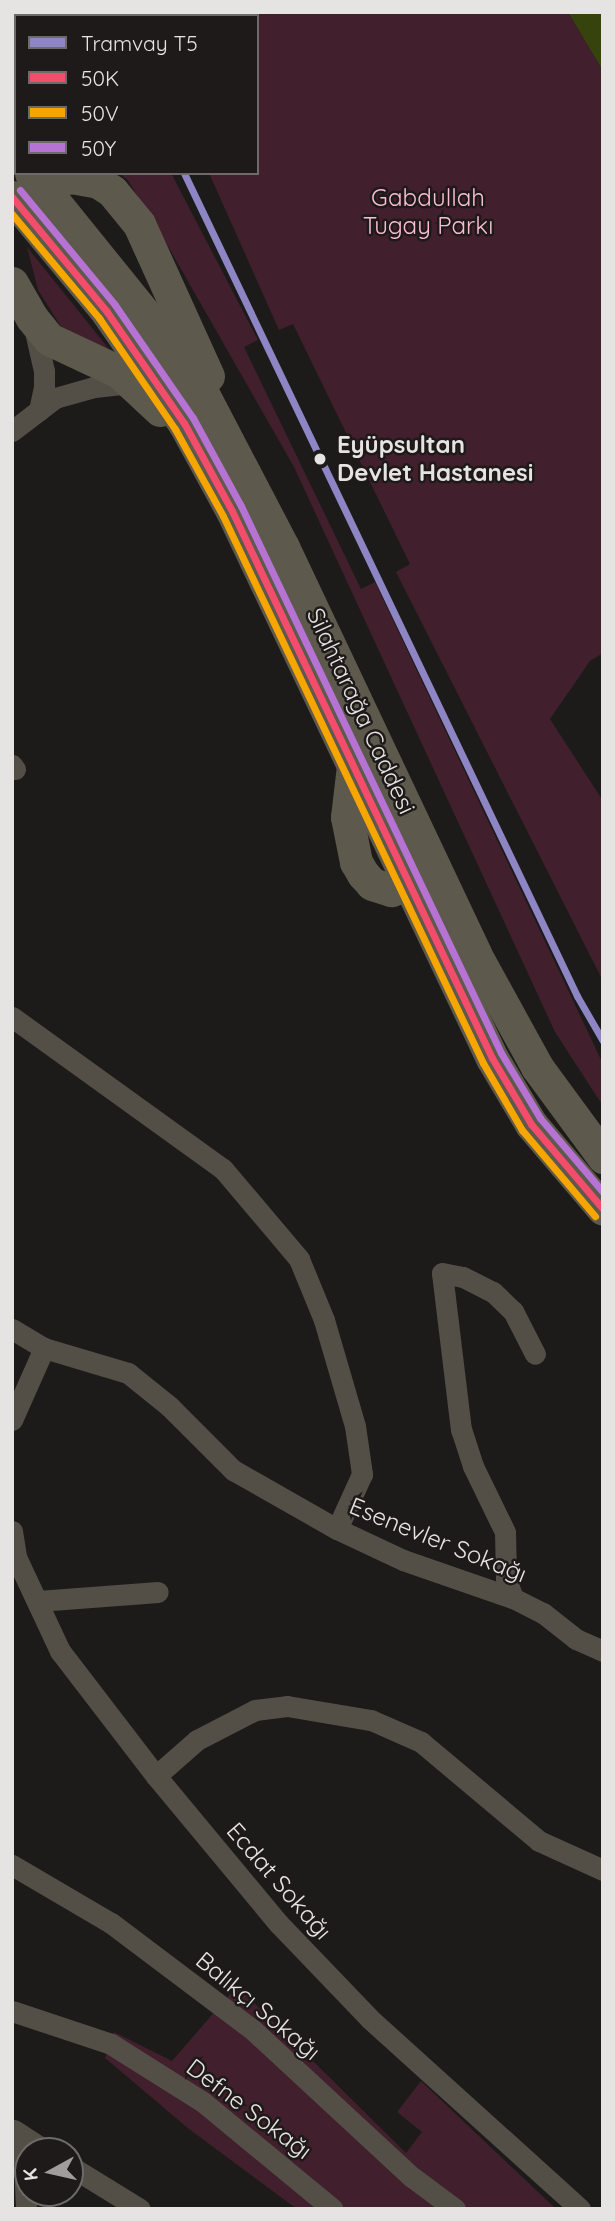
<!DOCTYPE html>
<html>
<head>
<meta charset="utf-8">
<style>
  body { margin:0 }
  #map { position:relative; width:615px; height:2221px; overflow:hidden; background:#1c1b1a; font-family:Quicksand,sans-serif }
  div>[style] { position:absolute }
  [style*='--x'] { left:calc(var(--x)*1px); top:calc(var(--y)*1px); width:calc(var(--w)*1px); rotate:calc(var(--a)*1deg) }
  .green>* { inset:0; background:#411f2d }
  .water>* { inset:0; background:#37430d }
  .minor>* { height:21px; margin:-10.5px; padding:0 10.5px; transform-origin:10.5px; border-radius:10.5px; background:#534f47 }
  .primary>* { height:33px; margin:-16.5px; padding:0 16.5px; transform-origin:16.5px; border-radius:16.5px; background:#5d594c }
  .bus-1>* { height:7px; margin:-3.5px; padding:0 3.5px; transform-origin:3.5px; border-radius:3.5px; background:#f44d6c }
  .bus-2>* { height:7px; margin:-3.5px; padding:0 3.5px; transform-origin:3.5px; border-radius:3.5px; background:#f7a600 }
  .bus-3>* { height:7px; margin:-3.5px; padding:0 3.5px; transform-origin:3.5px; border-radius:3.5px; background:#b673d3 }
  .tram-1>* { height:7px; margin:-3.5px; padding:0 3.5px; transform-origin:3.5px; border-radius:3.5px; background:#8e85c4 }
  .dots>* { width:19px; height:19px; translate:-50% -50%; box-sizing:border-box; border:4px solid #1d1a19; border-radius:50% }
  span { translate:-50% -50%; white-space:nowrap; text-align:center; line-height:1.15; -webkit-text-stroke:5px #1d1a19; paint-order:stroke }
  .park-label { font-size:24px; color:#fcbcd4 }
  .stop-label { font-size:24px; color:#e6e4e3; font-weight:700 }
  .left { translate:0 -50%; text-align:left }
  .street-label { font-size:24px; color:#e6e4e3 }
  .frame { position:absolute; inset:0; border:14px solid #e6e4e3; pointer-events:none }
  .legend { position:absolute; left:14px; top:14px; width:245px; height:161px; box-sizing:border-box; background:#1d1a19; border:2px solid #6d6b6a; margin:0; padding:9px 12px; list-style:none; font-size:21px; color:#e6e4e3 }
  .legend li { display:flex; align-items:center; gap:14px; height:35px }
  .legend b { width:35px; border:2px solid #6d6b6a }
  .north { position:absolute; left:14px; top:2137px; width:70px; height:70px; box-sizing:border-box; background:#1d1a19; border:2px solid #6d6b6a; border-radius:50%; rotate:262deg; font-size:19px; font-weight:700; line-height:28px; text-align:center; color:#e6e4e3 }
  .north::after { content:''; display:block; margin:auto; width:24px; height:32px; background:#9f9e9d; clip-path:polygon(50% 0,100% 100%,50% 72%,0 100%) }
</style>
</head>
<body>
<div id="map">
  <div class="green">
    <div style="clip-path:polygon(12px 12px,87px 12px,89px 16px,16px 16px,16px 119px,12px 114px)"></div>
    <div style="clip-path:polygon(137px 12px,568px 12px,603px 71px,603px 653px,590px 661px,550px 719px,603px 801px,603px 981px,396px 572px,410px 564px,293px 324px,279px 330px,209px 173px,257px 173px,257px 16px,139px 16px)"></div>
    <div style="clip-path:polygon(118px 173px,171px 173px,258px 340px,244px 347px,361px 589px,375px 582px,603px 1064px,603px 1106px,555px 1032px,294px 467px,161px 234px,127px 179px)"></div>
    <div style="clip-path:polygon(27px 247px,109px 349px,70px 335px,60px 325px,38px 290px)"></div>
    <div style="clip-path:polygon(237px 1986px,406px 2153px,422px 2132px,397px 2112px,421px 2081px,556px 2209px,297px 2209px,189px 2129px,105px 2058px,114px 2032px,172px 2061px)"></div>
  </div>
  <div class="water">
    <div style="clip-path:polygon(568px 12px,603px 12px,603px 71px)"></div>
  </div>
  <div class="minor">
    <div style="--x:34;--y:327;--w:45;--a:77.2"></div>
    <div style="--x:44;--y:371;--w:16;--a:90"></div>
    <div style="--x:44;--y:387;--w:24;--a:102"></div>
    <div style="--x:12;--y:431;--w:54;--a:-37.5"></div>
    <div style="--x:55;--y:398;--w:41;--a:-15.8"></div>
    <div style="--x:94;--y:387;--w:37;--a:-6"></div>
    <div style="--x:12;--y:765;--w:5;--a:53"></div>
    <div style="--x:12;--y:1017;--w:260;--a:35.8"></div>
    <div style="--x:223;--y:1169;--w:118;--a:49.8"></div>
    <div style="--x:299;--y:1259;--w:66;--a:67.7"></div>
    <div style="--x:324;--y:1320;--w:110;--a:73.7"></div>
    <div style="--x:355;--y:1426;--w:49;--a:81.7"></div>
    <div style="--x:362;--y:1474;--w:60;--a:114.4"></div>
    <div style="--x:12;--y:1329;--w:37;--a:31"></div>
    <div style="--x:44;--y:1348;--w:88;--a:16.6"></div>
    <div style="--x:128;--y:1373;--w:53;--a:38.8"></div>
    <div style="--x:169;--y:1406;--w:91;--a:45"></div>
    <div style="--x:233;--y:1470;--w:120;--a:29.6"></div>
    <div style="--x:337;--y:1529;--w:73;--a:25.2"></div>
    <div style="--x:403;--y:1560;--w:116;--a:19.1"></div>
    <div style="--x:513;--y:1598;--w:34;--a:27"></div>
    <div style="--x:543;--y:1613;--w:42;--a:38.2"></div>
    <div style="--x:576;--y:1639;--w:30;--a:24"></div>
    <div style="--x:12;--y:1420;--w:79;--a:-66"></div>
    <div style="--x:12;--y:1531;--w:26;--a:81"></div>
    <div style="--x:16;--y:1557;--w:104;--a:64.9"></div>
    <div style="--x:60;--y:1651;--w:158;--a:52.5"></div>
    <div style="--x:156;--y:1776;--w:192;--a:50.3"></div>
    <div style="--x:279;--y:1924;--w:132;--a:46.2"></div>
    <div style="--x:370;--y:2019;--w:283;--a:42.1"></div>
    <div style="--x:513;--y:1598;--w:20;--a:-110"></div>
    <div style="--x:506;--y:1579;--w:47;--a:-91.2"></div>
    <div style="--x:505;--y:1532;--w:73;--a:-115.9"></div>
    <div style="--x:473;--y:1466;--w:38;--a:-108"></div>
    <div style="--x:461;--y:1430;--w:158;--a:-96.9"></div>
    <div style="--x:442;--y:1273;--w:21;--a:11"></div>
    <div style="--x:463;--y:1277;--w:34;--a:27"></div>
    <div style="--x:493;--y:1292;--w:28;--a:44"></div>
    <div style="--x:513;--y:1311;--w:48;--a:62.9"></div>
    <div style="--x:38;--y:1601;--w:120;--a:-4.3"></div>
    <div style="--x:156;--y:1776;--w:55;--a:-41.3"></div>
    <div style="--x:197;--y:1740;--w:65;--a:-27.3"></div>
    <div style="--x:255;--y:1710;--w:32;--a:-7"></div>
    <div style="--x:287;--y:1706;--w:85;--a:9.5"></div>
    <div style="--x:371;--y:1720;--w:55;--a:23.7"></div>
    <div style="--x:421;--y:1742;--w:154;--a:40"></div>
    <div style="--x:539;--y:1841;--w:70;--a:24.4"></div>
    <div style="--x:12;--y:1865;--w:115;--a:30.4"></div>
    <div style="--x:111;--y:1923;--w:178;--a:37"></div>
    <div style="--x:253;--y:2030;--w:217;--a:42.8"></div>
    <div style="--x:412;--y:2177;--w:54;--a:36.7"></div>
    <div style="--x:12;--y:2011;--w:104;--a:18.4"></div>
    <div style="--x:111;--y:2044;--w:109;--a:32.2"></div>
    <div style="--x:203;--y:2102;--w:168;--a:39.5"></div>
    <div style="--x:14;--y:2130;--w:38;--a:33"></div>
    <div style="--x:23;--y:2137;--w:72;--a:87.6"></div>
    <div style="--x:70;--y:2166;--w:82;--a:31.6"></div>
  </div>
  <div class="primary">
    <div style="--x:12;--y:151;--w:6;--a:45"></div>
    <div style="--x:31;--y:173;--w:201;--a:51.1"></div>
    <div style="--x:157;--y:329;--w:82;--a:55"></div>
    <div style="--x:204;--y:396;--w:170;--a:62.4"></div>
    <div style="--x:283;--y:547;--w:450;--a:64.7"></div>
    <div style="--x:475;--y:954;--w:129;--a:61.2"></div>
    <div style="--x:537;--y:1067;--w:112;--a:53.7"></div>
    <div style="--x:12;--y:197;--w:149;--a:50.4"></div>
    <div style="--x:107;--y:312;--w:135;--a:55.3"></div>
    <div style="--x:184;--y:423;--w:100;--a:61.4"></div>
    <div style="--x:232;--y:511;--w:606;--a:64.58"></div>
    <div style="--x:492;--y:1058;--w:77;--a:59.4"></div>
    <div style="--x:531;--y:1124;--w:111;--a:49.7"></div>
    <div style="--x:28;--y:199;--w:29;--a:-36"></div>
    <div style="--x:51;--y:182;--w:21;--a:-14"></div>
    <div style="--x:71;--y:177;--w:27;--a:10"></div>
    <div style="--x:98;--y:182;--w:17;--a:33"></div>
    <div style="--x:112;--y:191;--w:43;--a:50.7"></div>
    <div style="--x:139;--y:224;--w:167;--a:65.6"></div>
    <div style="--x:12;--y:283;--w:40;--a:60.3"></div>
    <div style="--x:32;--y:318;--w:27;--a:51"></div>
    <div style="--x:49;--y:339;--w:77;--a:25.2"></div>
    <div style="--x:119;--y:372;--w:56;--a:42.8"></div>
    <div style="--x:353;--y:766;--w:51;--a:96.7"></div>
    <div style="--x:347;--y:817;--w:46;--a:78.7"></div>
    <div style="--x:356;--y:862;--w:14;--a:60"></div>
    <div style="--x:363;--y:874;--w:13;--a:48"></div>
    <div style="--x:372;--y:884;--w:20;--a:18"></div>
    <div style="--x:391;--y:890;--w:19;--a:-16"></div>
    <div style="--x:409;--y:885;--w:21;--a:-39"></div>
  </div>
  <div class="bus-1">
    <div style="--x:12;--y:197;--w:149;--a:50.4"></div>
    <div style="--x:107;--y:312;--w:135;--a:55.3"></div>
    <div style="--x:184;--y:423;--w:100;--a:61.4"></div>
    <div style="--x:232;--y:511;--w:606;--a:64.58"></div>
    <div style="--x:492;--y:1058;--w:77;--a:59.4"></div>
    <div style="--x:531;--y:1124;--w:111;--a:49.7"></div>
  </div>
  <div class="bus-2">
    <div style="--x:12;--y:214;--w:136;--a:50.1"></div>
    <div style="--x:99;--y:318;--w:135;--a:55.6"></div>
    <div style="--x:175;--y:429;--w:99;--a:61.1"></div>
    <div style="--x:223;--y:516;--w:606;--a:64.58"></div>
    <div style="--x:483;--y:1063;--w:78;--a:59.8"></div>
    <div style="--x:522;--y:1130;--w:113;--a:49.7"></div>
  </div>
  <div class="bus-3">
    <div style="--x:20;--y:190;--w:149;--a:50.4"></div>
    <div style="--x:115;--y:305;--w:137;--a:55.4"></div>
    <div style="--x:193;--y:418;--w:100;--a:61.4"></div>
    <div style="--x:241;--y:506;--w:606;--a:64.58"></div>
    <div style="--x:501;--y:1053;--w:76;--a:59"></div>
    <div style="--x:540;--y:1118;--w:97;--a:49.6"></div>
  </div>
  <div class="tram-1">
    <div style="--x:184;--y:173;--w:912;--a:64.47"></div>
    <div style="--x:577;--y:996;--w:52;--a:60"></div>
  </div>
  <div class="dots">
    <div style="left:320px;top:459px;background:#e6e4e3"></div>
  </div>
  <div class="park-label">
    <span style="left:428px;top:212px">Gabdullah<br>Tugay Parkı</span>
  </div>
  <div class="stop-label">
    <span class="left" style="left:337px;top:459px">Eyüpsultan<br>Devlet Hastanesi</span>
  </div>
  <div class="street-label">
    <span style="left:361px;top:711px;rotate:65deg">Silahtarağa Caddesi</span>
    <span style="left:438px;top:1540px;rotate:22deg">Esenevler Sokağı</span>
    <span style="left:279px;top:1881px;rotate:49deg">Ecdat Sokağı</span>
    <span style="left:258px;top:2006px;rotate:40deg">Balıkçı Sokağı</span>
    <span style="left:249px;top:2109px;rotate:37deg">Defne Sokağı</span>
  </div>
  <div class="frame"></div>
  <ul class="legend">
  <li><b style="height:9px;background:#8e85c4"></b>Tramvay T5</li>
  <li><b style="height:9px;background:#f44d6c"></b>50K</li>
  <li><b style="height:9px;background:#f7a600"></b>50V</li>
  <li><b style="height:9px;background:#b673d3"></b>50Y</li>
  </ul>
  <div class="north">K</div>
</div>
</body>
</html>
